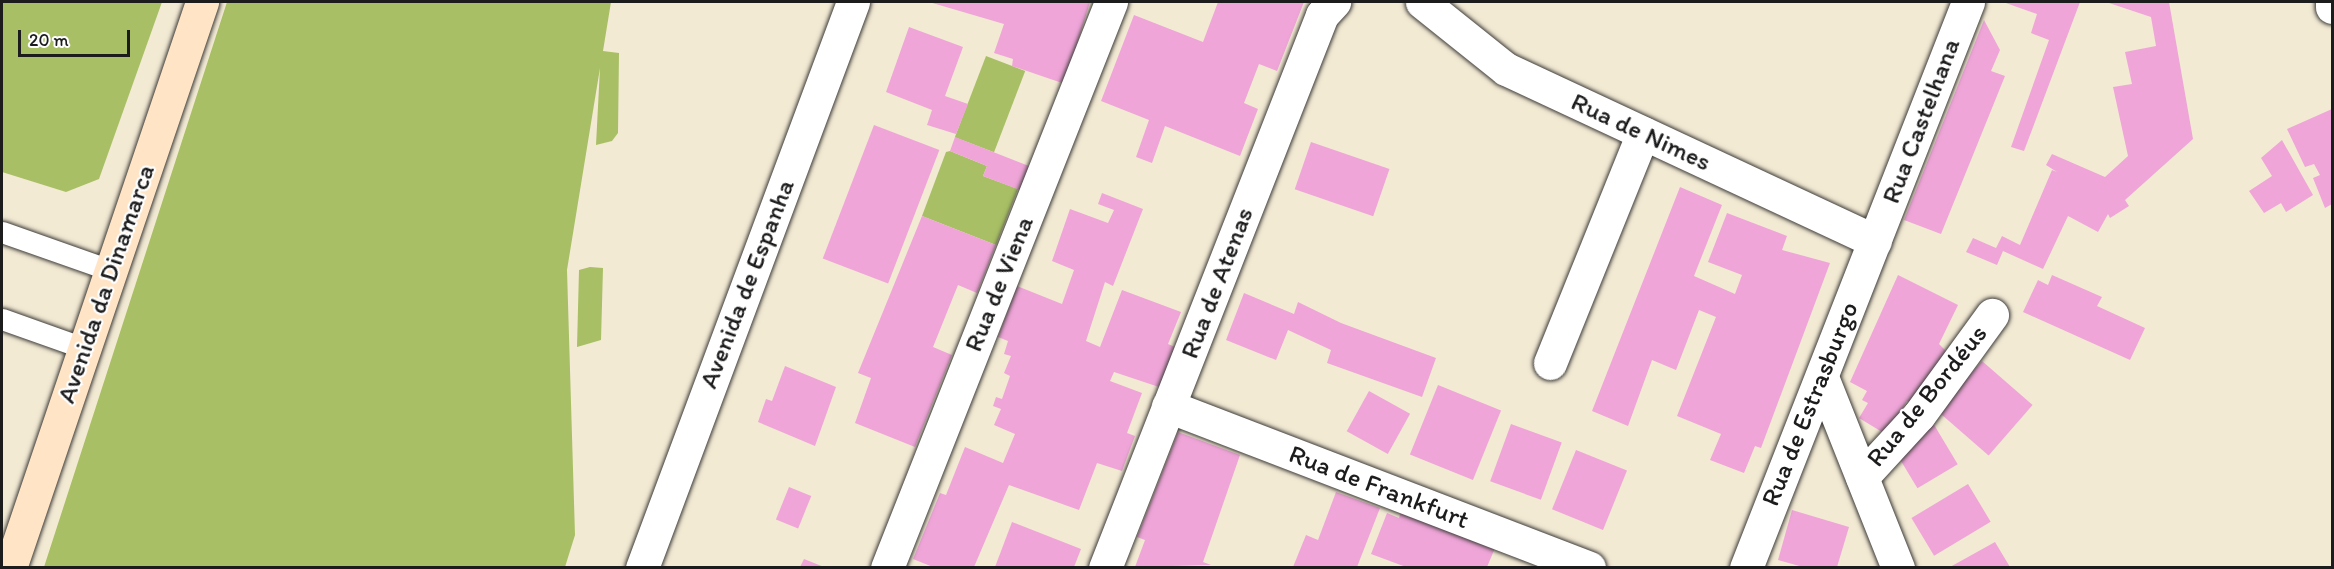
<!DOCTYPE html>
<html>
<head>
<meta charset="utf-8">
<style>
  body { margin:0 }
  #map { position:relative; width:2334px; height:569px; overflow:hidden; background:#f3ead4; font-family:Itim,sans-serif }
  div>[style] { position:absolute }
  [style*='--x'] { left:calc(var(--x)*1px); top:calc(var(--y)*1px); width:calc(var(--w)*1px); rotate:calc(var(--a)*1deg) }
  .green>* { inset:0; background:#a8bf65; transform-origin:0 0 }
  .building>* { inset:0; background:#efa5d8; transform-origin:0 0 }
  .roads { filter:drop-shadow(0 0 2px #3c3b38) drop-shadow(0 0 2px #3c3b38) }
  .service>* { height:21px; margin:-10.5px; padding:0 10.5px; transform-origin:10.5px; border-radius:10.5px; background:#fff }
  .minor>* { height:33px; margin:-16.5px; padding:0 16.5px; transform-origin:16.5px; border-radius:16.5px; background:#fff }
  .tertiary>* { height:33px; margin:-16.5px; padding:0 16.5px; transform-origin:16.5px; border-radius:16.5px; background:#fff }
  .secondary>* { height:33px; margin:-16.5px; padding:0 16.5px; transform-origin:16.5px; border-radius:16.5px; background:#ffe4c6 }
  span { translate:-50% -50%; white-space:nowrap; text-align:center; line-height:1.15; -webkit-text-stroke:4.5px #fff; paint-order:stroke }
  .street-label { font-size:26px; color:#1c1c1c }
  .frame { position:absolute; inset:0; border:3px solid #1c1c1c; pointer-events:none }
  .scale { position:absolute; left:18px; top:30px; width:112px; height:27px; box-sizing:border-box; border:3px solid #1c1c1c; border-top:0; padding-left:8px; font-size:18px; line-height:21px; white-space:nowrap; color:#1c1c1c; -webkit-text-stroke:4px #fff; paint-order:stroke }
</style>
</head>
<body>
<div id="map">
  <div class="green">
    <div style="clip-path:polygon(2px 2px,162px 2px,99px 179px,66px 192px,2px 172px)"></div>
    <div style="clip-path:polygon(227px 2px,611px 2px,603px 51px,619px 53px,618px 133px,612px 141px,596px 145px,600px 68px,567px 270px,575px 535px,565px 567px,44px 567px)"></div>
    <div style="left:986px;top:56px;width:42px;height:87px;rotate:21deg"></div>
    <div style="clip-path:polygon(950px 151px,987px 166px,983px 176px,1018px 189px,996px 245px,922px 216px,946px 152px)"></div>
    <div style="clip-path:polygon(590px 267px,603px 268px,601px 340px,577px 347px,579px 270px)"></div>
  </div>
  <div class="building">
    <div style="clip-path:polygon(929px 2px,1090px 2px,1065px 84px,1012px 66px,1013px 59px,994px 53px,1004px 24px)"></div>
    <div style="clip-path:polygon(1218px 2px,1304px 2px,1277px 71px,1259px 64px,1244px 103px,1258px 109px,1240px 156px,1165px 126px,1152px 163px,1136px 157px,1149px 120px,1101px 101px,1134px 15px,1203px 42px)"></div>
    <div style="clip-path:polygon(2003px 2px,2080px 2px,2024px 151px,2011px 147px,2049px 40px,2031px 33px,2037px 14px)"></div>
    <div style="clip-path:polygon(2106px 2px,2169px 2px,2193px 139px,2125px 200px,2129px 206px,2110px 218px,2108px 214px,2098px 232px,2068px 216px,2043px 269px,2003px 251px,1997px 265px,1966px 252px,1973px 238px,1996px 248px,2002px 236px,2020px 245px,2052px 170px,2057px 172px,2046px 165px,2052px 154px,2105px 177px,2128px 156px,2113px 87px,2132px 84px,2125px 52px,2156px 46px,2151px 17px)"></div>
    <div style="clip-path:polygon(1984px 20px,2000px 50px,1991px 71px,2005px 76px,1941px 234px,1904px 220px)"></div>
    <div style="clip-path:polygon(909px 27px,963px 47px,945px 96px,968px 104px,956px 134px,927px 125px,932px 110px,886px 92px)"></div>
    <div style="clip-path:polygon(2332px 109px,2332px 204px,2325px 208px,2313px 178px,2320px 175px,2314px 164px,2305px 167px,2287px 129px)"></div>
    <div style="left:874px;top:125px;width:70px;height:143px;rotate:21deg"></div>
    <div style="clip-path:polygon(955px 137px,1029px 166px,1020px 190px,983px 176px,987px 166px,950px 151px)"></div>
    <div style="clip-path:polygon(2282px 140px,2313px 195px,2286px 212px,2281px 203px,2264px 213px,2249px 191px,2272px 176px,2261px 158px)"></div>
    <div style="left:1311px;top:142px;width:83px;height:50px;rotate:19deg"></div>
    <div style="clip-path:polygon(1680px 187px,1722px 205px,1694px 276px,1735px 294px,1742px 275px,1708px 262px,1727px 213px,1787px 236px,1782px 250px,1830px 263px,1761px 448px,1755px 446px,1744px 473px,1710px 460px,1721px 434px,1677px 416px,1716px 317px,1699px 310px,1676px 370px,1652px 360px,1628px 426px,1592px 411px)"></div>
    <div style="clip-path:polygon(1102px 193px,1143px 209px,1113px 286px,1105px 282px,1086px 341px,1100px 347px,1122px 290px,1181px 312px,1168px 344px,1175px 347px,1159px 387px,1114px 372px,1110px 381px,1142px 393px,1127px 433px,1135px 436px,1122px 471px,1097px 463px,1079px 510px,1009px 485px,974px 567px,933px 567px,913px 559px,940px 493px,946px 495px,965px 447px,1003px 463px,1015px 434px,994px 425px,1001px 409px,993px 406px,996px 397px,1002px 399px,1010px 376px,1004px 373px,1011px 356px,1004px 354px,1008px 341px,998px 337px,1017px 286px,1062px 304px,1074px 270px,1052px 261px,1070px 209px,1108px 223px,1114px 210px,1098px 204px)"></div>
    <div style="clip-path:polygon(922px 216px,996px 245px,977px 293px,958px 285px,933px 347px,952px 355px,915px 447px,855px 423px,871px 378px,858px 373px)"></div>
    <div style="clip-path:polygon(1898px 275px,1958px 305px,1939px 344px,1950px 355px,1911px 403px,1907px 401px,1887px 435px,1859px 418px,1868px 403px,1862px 400px,1867px 391px,1850px 382px)"></div>
    <div style="clip-path:polygon(2052px 275px,2102px 297px,2097px 306px,2145px 328px,2130px 360px,2023px 312px,2038px 280px,2048px 285px)"></div>
    <div style="clip-path:polygon(1244px 293px,1294px 314px,1298px 302px,1341px 323px,1436px 358px,1422px 397px,1327px 363px,1331px 350px,1288px 330px,1276px 360px,1226px 340px)"></div>
    <div style="left:1982px;top:361px;width:67px;height:67px;rotate:41deg"></div>
    <div style="clip-path:polygon(785px 366px,836px 387px,815px 446px,758px 422px,766px 399px,772px 401px)"></div>
    <div style="left:1438px;top:385px;width:68px;height:75px;rotate:22deg"></div>
    <div style="left:1369px;top:391px;width:47px;height:46px;rotate:29deg"></div>
    <div style="left:1933px;top:423px;width:48px;height:47px;rotate:59deg"></div>
    <div style="left:1511px;top:424px;width:54px;height:61px;rotate:20deg"></div>
    <div style="clip-path:polygon(1178px 432px,1240px 455px,1203px 562px,1211px 565px,1135px 567px,1145px 540px,1137px 537px)"></div>
    <div style="left:1576px;top:450px;width:55px;height:64px;rotate:22deg"></div>
    <div style="left:1968px;top:484px;width:44px;height:66px;rotate:59deg"></div>
    <div style="left:789px;top:487px;width:24px;height:35px;rotate:22deg"></div>
    <div style="clip-path:polygon(1336px 492px,1380px 508px,1357px 567px,1293px 567px,1306px 535px,1318px 540px)"></div>
    <div style="clip-path:polygon(1792px 510px,1849px 527px,1837px 567px,1803px 567px,1778px 560px)"></div>
    <div style="clip-path:polygon(1401px 511px,1495px 548px,1487px 567px,1406px 567px,1371px 554px,1387px 513px,1399px 518px)"></div>
    <div style="clip-path:polygon(1012px 522px,1081px 549px,1074px 567px,995px 567px)"></div>
    <div style="clip-path:polygon(1995px 542px,2010px 567px,1950px 567px)"></div>
    <div style="clip-path:polygon(804px 559px,824px 567px,800px 567px)"></div>
  </div>
  <div class="roads">
    <div class="service">
      <div style="--x:2;--y:232;--w:114;--a:19.4"></div>
      <div style="--x:2;--y:319;--w:87;--a:19.5"></div>
    </div>
    <div class="minor">
      <div style="--x:1422;--y:2;--w:107;--a:38.6"></div>
      <div style="--x:1506;--y:69;--w:407;--a:25"></div>
      <div style="--x:1550;--y:363;--w:248;--a:-68"></div>
      <div style="--x:1822;--y:377;--w:206;--a:68.3"></div>
      <div style="--x:1168;--y:406;--w:451;--a:21"></div>
      <div style="--x:1862;--y:477;--w:84;--a:-47.4"></div>
      <div style="--x:1919;--y:415;--w:124;--a:-53.9"></div>
      <div style="--x:642;--y:568;--w:604;--a:-69.55"></div>
      <div style="--x:887;--y:568;--w:609;--a:-68.41"></div>
      <div style="--x:1105;--y:568;--w:594;--a:-68.57"></div>
      <div style="--x:1322;--y:15;--w:18;--a:-47"></div>
      <div style="--x:1746;--y:568;--w:608;--a:-68.58"></div>
    </div>
    <div class="tertiary">
      <div style="--x:2332;--y:2;--w:5;--a:90"></div>
    </div>
    <div class="secondary">
      <div style="--x:10;--y:568;--w:598;--a:-71.26"></div>
    </div>
  </div>
  <div class="street-label">
    <span style="left:1921px;top:121px;rotate:-69deg">Rua Castelhana</span>
    <span style="left:1641px;top:132px;rotate:25deg">Rua de Nimes</span>
    <span style="left:1217px;top:283px;rotate:-69deg">Rua de Atenas</span>
    <span style="left:106px;top:284px;rotate:-71deg">Avenida da Dinamarca</span>
    <span style="left:747px;top:284px;rotate:-69deg">Avenida de Espanha</span>
    <span style="left:999px;top:284px;rotate:-68deg">Rua de Viena</span>
    <span style="left:1927px;top:396px;rotate:-51deg">Rua de Bordéus</span>
    <span style="left:1810px;top:404px;rotate:-68deg">Rua de Estrasburgo</span>
    <span style="left:1379px;top:487px;rotate:21deg">Rua de Frankfurt</span>
  </div>
  <div class="frame"></div>
  <div class="scale">20 m</div>
</div>
</body>
</html>
